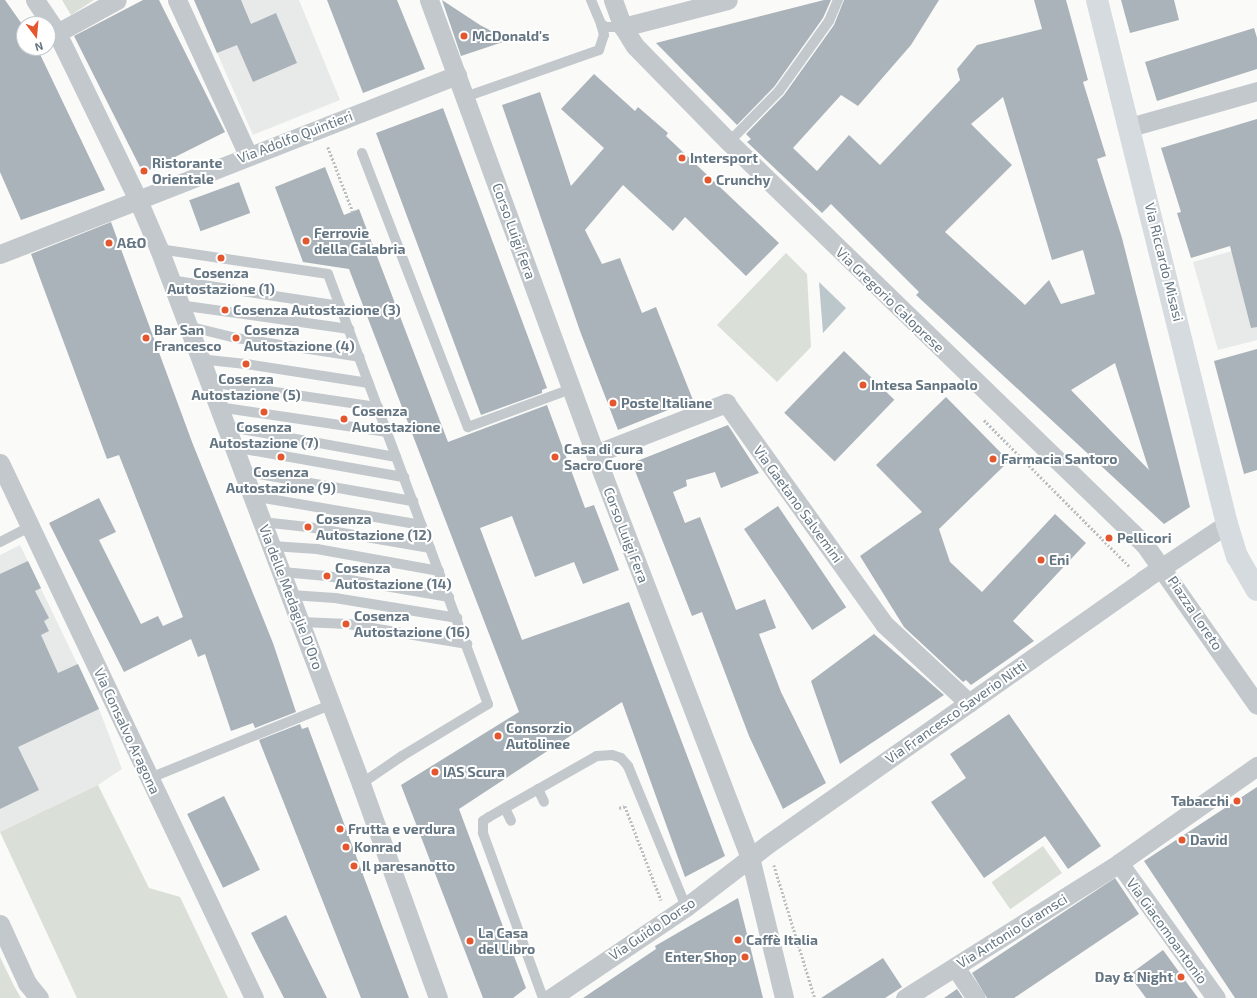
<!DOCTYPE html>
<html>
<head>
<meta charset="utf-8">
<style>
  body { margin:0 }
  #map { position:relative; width:1257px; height:998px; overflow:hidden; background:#fafaf8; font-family:"Exo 2",sans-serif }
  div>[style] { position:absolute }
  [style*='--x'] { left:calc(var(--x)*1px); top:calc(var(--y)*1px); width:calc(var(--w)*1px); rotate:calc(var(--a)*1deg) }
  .built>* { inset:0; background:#e8e9e9 }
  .green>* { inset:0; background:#dadfd7; transform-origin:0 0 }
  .water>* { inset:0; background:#bbc7cb }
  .building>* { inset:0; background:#aab3b9; transform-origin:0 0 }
  .path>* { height:2.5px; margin-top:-1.25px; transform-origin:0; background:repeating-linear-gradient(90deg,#bbbfc2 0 2px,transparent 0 4px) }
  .lane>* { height:10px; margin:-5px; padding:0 5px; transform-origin:5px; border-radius:5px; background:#c3c8cc }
  .street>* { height:19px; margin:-9.5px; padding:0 9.5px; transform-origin:9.5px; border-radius:9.5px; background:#c3c8cc }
  .secondary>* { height:22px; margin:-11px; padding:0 11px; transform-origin:11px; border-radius:11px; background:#d6dbdf }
  .dots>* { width:11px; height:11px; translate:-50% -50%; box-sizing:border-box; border:2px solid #fff; border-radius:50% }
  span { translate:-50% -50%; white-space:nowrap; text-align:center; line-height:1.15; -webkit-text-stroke:4px #fff; paint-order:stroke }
  .poi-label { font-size:14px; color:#657683; font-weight:700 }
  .left { translate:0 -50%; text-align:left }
  .right { translate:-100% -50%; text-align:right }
  .street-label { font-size:14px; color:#657683 }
  .north { position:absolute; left:16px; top:16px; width:40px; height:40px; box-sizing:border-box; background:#fff; border:1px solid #c1c8cd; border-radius:50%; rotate:164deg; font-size:11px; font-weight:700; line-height:16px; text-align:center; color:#657683 }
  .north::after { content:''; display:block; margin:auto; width:14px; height:18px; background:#e4572e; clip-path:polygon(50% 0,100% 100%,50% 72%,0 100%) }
</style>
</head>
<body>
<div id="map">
  <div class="built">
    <div style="clip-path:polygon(194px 0,299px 0,340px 100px,253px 135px)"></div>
    <div style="clip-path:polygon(1257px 244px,1257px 340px,1218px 350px,1193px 262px)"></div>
    <div style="clip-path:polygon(20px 545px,99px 709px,122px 769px,98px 785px,0 832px,0 555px)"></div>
  </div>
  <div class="green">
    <div style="clip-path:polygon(62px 0,94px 0,71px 15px)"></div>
    <div style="clip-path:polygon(786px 253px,807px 274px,811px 347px,777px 382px,717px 325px)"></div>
    <div style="clip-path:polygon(98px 785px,149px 888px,180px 897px,228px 998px,77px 998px,0 832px)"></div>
    <div style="left:1043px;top:846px;width:33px;height:63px;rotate:55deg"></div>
    <div style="clip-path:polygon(0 957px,14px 986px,21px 998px,0 998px)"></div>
  </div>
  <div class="water">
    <div style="clip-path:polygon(819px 282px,846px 308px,823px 333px)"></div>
  </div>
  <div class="building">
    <div style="clip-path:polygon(0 0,5px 0,24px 27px,24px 48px,37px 48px,105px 190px,21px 220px,0 172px)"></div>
    <div style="clip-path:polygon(143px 0,159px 0,225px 132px,143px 173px,74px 36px)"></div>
    <div style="clip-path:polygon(194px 0,241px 0,251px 24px,276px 13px,297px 63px,253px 82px,237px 45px,217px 53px)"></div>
    <div style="clip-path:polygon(327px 0,397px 0,425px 69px,363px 93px)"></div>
    <div style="clip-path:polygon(442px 0,480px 25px,509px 40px,461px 56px)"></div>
    <div style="clip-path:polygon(824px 0,831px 0,823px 18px,774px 87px,737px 125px,656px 43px)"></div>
    <div style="clip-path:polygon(evenodd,844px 0,939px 0,911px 45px,858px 106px,841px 95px,793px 148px,817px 171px,849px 135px,880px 165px,960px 80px,957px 69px,977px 45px,1042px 29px,1034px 0,1066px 0,1088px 80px,1083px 82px,1106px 156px,1097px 159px,1122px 238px,1190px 507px,1164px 524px,916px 295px,919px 292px,831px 204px,822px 213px,747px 142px,751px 139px,746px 134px,784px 95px,834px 25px,844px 0,1003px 97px,1052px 260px,1083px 250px,1095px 294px,1061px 304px,1049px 280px,1025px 305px,945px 232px,1012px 165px,971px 124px,1003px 97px,844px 0,1115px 363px,1149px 470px,1071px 390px,1115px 363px)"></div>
    <div style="clip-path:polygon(1121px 0,1174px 0,1179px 20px,1130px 33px)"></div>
    <div style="clip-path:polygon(1254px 28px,1257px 38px,1257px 69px,1157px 101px,1145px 62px)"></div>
    <div style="clip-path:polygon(594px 74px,635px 111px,638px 107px,668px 133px,666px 136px,779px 243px,746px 276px,685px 217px,673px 231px,623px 185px,585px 230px,602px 264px,620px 258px,642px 313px,656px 307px,693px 400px,618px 430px,580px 331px,502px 105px,540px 92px,571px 186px,604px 148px,561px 109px)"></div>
    <div style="clip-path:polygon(443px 108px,547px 388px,542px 390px,542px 393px,481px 415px,376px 133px)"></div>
    <div style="clip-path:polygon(1257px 119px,1257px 327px,1251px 328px,1230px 246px,1191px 258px,1177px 213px,1181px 212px,1161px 148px)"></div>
    <div style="clip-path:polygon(325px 167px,344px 215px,359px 209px,448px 442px,547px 405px,585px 508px,594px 505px,619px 570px,583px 584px,574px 562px,535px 577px,512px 516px,480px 528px,522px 640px,629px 602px,725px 856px,685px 877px,622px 702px,459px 809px,526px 988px,513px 998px,483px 998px,401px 785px,519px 712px,349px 269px,303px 262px,275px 187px)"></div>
    <div style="left:239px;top:182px;width:33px;height:53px;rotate:70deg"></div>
    <div style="clip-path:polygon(111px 222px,192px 442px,273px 643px,296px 712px,255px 728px,253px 723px,231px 731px,205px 654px,198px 657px,191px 639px,124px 672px,49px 523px,99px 498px,116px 532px,99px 540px,141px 624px,158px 616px,163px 626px,183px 617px,119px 455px,107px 459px,31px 254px)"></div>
    <div style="clip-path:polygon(1257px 349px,1257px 470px,1244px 474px,1214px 361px)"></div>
    <div style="left:844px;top:351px;width:70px;height:86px;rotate:44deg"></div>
    <div style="clip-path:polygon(946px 397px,1009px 461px,939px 529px,950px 562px,982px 592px,1055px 514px,1086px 543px,1013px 621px,1034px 641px,971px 685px,966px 680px,963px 682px,904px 627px,860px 556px,922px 512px,876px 465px)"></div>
    <div style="clip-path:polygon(728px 425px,759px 473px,721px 488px,715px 472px,686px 480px,687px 486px,673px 492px,685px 523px,700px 517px,736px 610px,765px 599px,776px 628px,759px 634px,781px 692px,826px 783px,783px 809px,749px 736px,702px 612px,692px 616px,632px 463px)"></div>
    <div style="left:778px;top:506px;width:122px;height:41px;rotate:56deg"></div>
    <div style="clip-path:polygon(28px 561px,41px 588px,35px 591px,49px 618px,44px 621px,49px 631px,41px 635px,58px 673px,78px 664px,99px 709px,18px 747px,39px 790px,0 809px,0 574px)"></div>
    <div style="clip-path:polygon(874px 634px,944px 695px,840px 764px,811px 681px)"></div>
    <div style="clip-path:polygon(1009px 714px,1101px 846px,1068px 869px,1045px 836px,984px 878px,931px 802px,966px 778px,950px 754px)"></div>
    <div style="clip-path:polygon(300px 724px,302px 729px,308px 727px,409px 998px,361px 998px,259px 740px)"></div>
    <div style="clip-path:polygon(1257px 787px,1257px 998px,1235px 998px,1144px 861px)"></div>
    <div style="left:224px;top:796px;width:82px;height:41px;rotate:64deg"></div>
    <div style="clip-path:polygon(1115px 878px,1139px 914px,1014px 998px,987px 998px,972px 973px)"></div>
    <div style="clip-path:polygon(738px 898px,763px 998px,583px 998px,656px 949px,655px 946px)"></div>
    <div style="clip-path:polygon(286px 915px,327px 998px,284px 998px,251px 933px)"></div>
    <div style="clip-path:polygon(1163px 950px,1198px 998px,1146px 998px,1129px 975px)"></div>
    <div style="clip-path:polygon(883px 958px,902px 987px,885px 998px,821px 998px)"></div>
    <div style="clip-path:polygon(957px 989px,963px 998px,944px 998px)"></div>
  </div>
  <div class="path">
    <div style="--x:328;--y:147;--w:70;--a:69"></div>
    <div style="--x:984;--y:420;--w:207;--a:45.2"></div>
    <div style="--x:619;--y:808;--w:6;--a:-18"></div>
    <div style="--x:625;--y:806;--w:101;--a:69"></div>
    <div style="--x:774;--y:865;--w:139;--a:72.9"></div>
  </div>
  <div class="lane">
    <div style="--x:591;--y:0;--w:26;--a:67"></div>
    <div style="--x:601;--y:24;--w:6;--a:31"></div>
    <div style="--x:606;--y:27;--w:17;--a:0"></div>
    <div style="--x:465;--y:97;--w:142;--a:-19.3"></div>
    <div style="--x:599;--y:50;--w:16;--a:-72"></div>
    <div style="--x:604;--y:35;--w:11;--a:-105"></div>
    <div style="--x:729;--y:142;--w:71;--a:-45.6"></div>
    <div style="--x:779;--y:91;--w:86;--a:-54.5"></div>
    <div style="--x:829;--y:21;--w:23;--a:-67"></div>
    <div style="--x:362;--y:153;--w:294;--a:68.9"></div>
    <div style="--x:468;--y:427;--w:110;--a:-20.3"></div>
    <div style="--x:159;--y:249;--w:171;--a:8.4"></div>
    <div style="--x:328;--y:274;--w:459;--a:69.6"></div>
    <div style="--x:488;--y:704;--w:100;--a:148.8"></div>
    <div style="--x:402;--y:756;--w:50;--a:145.7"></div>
    <div style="--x:170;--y:280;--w:172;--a:8.7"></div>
    <div style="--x:179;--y:305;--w:172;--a:8"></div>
    <div style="--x:187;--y:326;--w:50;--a:13.8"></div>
    <div style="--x:236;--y:338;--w:125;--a:8.7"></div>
    <div style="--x:199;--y:359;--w:47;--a:6.1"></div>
    <div style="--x:246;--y:364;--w:124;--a:8.8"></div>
    <div style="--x:208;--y:382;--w:172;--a:8.4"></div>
    <div style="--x:218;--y:407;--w:171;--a:8.4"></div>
    <div style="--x:225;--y:426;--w:174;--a:10.3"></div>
    <div style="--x:233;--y:447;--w:174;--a:10"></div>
    <div style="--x:242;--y:471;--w:174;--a:10"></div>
    <div style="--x:252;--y:496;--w:172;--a:9.7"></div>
    <div style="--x:262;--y:522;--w:46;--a:6.2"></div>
    <div style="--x:308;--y:527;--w:124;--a:9.8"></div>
    <div style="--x:0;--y:542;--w:34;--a:-27"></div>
    <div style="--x:272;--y:546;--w:45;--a:3.8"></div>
    <div style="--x:317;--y:549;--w:124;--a:10.2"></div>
    <div style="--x:282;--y:572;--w:45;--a:5.1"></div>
    <div style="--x:327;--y:576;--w:124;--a:9.8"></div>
    <div style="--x:291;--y:595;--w:44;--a:3.9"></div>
    <div style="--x:335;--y:598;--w:124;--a:9.3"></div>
    <div style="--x:301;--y:622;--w:47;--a:2.4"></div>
    <div style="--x:348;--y:624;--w:121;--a:9.5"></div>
    <div style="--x:150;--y:778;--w:196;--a:-22.1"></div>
    <div style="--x:538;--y:789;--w:14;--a:65"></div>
    <div style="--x:505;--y:808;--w:14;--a:65"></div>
    <div style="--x:543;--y:998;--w:176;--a:-110"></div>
    <div style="--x:483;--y:833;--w:12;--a:-90"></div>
    <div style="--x:483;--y:821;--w:7;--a:-34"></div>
    <div style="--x:489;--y:817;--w:124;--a:-29.5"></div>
    <div style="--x:597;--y:756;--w:15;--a:-4"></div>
    <div style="--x:612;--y:755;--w:9;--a:18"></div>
    <div style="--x:621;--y:758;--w:11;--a:49"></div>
    <div style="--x:628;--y:766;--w:152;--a:67.6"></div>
  </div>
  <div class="street">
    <div style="--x:35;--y:0;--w:40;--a:56"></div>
    <div style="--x:57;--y:33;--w:183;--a:64.1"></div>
    <div style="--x:137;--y:198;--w:56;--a:66.7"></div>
    <div style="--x:159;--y:249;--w:572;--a:69.31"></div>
    <div style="--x:361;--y:784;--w:227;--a:70.2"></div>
    <div style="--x:177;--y:0;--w:170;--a:65.4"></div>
    <div style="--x:429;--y:0;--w:483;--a:69.9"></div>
    <div style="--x:595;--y:454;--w:432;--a:69"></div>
    <div style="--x:750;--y:857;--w:145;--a:76.4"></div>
    <div style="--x:613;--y:0;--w:29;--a:70"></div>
    <div style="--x:623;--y:27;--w:22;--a:58"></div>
    <div style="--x:635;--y:46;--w:134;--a:45.6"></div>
    <div style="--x:729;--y:142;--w:579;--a:44.09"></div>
    <div style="--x:1145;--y:545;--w:195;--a:55"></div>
    <div style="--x:623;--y:27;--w:108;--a:-14.4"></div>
    <div style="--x:57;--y:33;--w:68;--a:-28.8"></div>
    <div style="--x:1130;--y:127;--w:132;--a:-15.8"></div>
    <div style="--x:0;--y:254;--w:491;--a:-21.4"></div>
    <div style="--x:595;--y:454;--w:141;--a:-21.3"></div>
    <div style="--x:726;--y:403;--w:272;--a:54.4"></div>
    <div style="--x:884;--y:624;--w:116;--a:42.9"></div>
    <div style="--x:0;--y:463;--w:592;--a:64.6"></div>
    <div style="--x:1119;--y:863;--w:166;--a:54.3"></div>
    <div style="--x:0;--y:924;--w:65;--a:65.4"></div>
    <div style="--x:27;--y:983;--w:19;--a:51"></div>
    <div style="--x:955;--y:967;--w:37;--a:56"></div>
    <div style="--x:551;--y:998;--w:163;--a:-34"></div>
    <div style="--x:686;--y:907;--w:103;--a:-37.5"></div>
    <div style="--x:768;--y:844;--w:459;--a:-35.1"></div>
    <div style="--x:1143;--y:580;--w:101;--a:-33.7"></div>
    <div style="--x:905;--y:998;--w:253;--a:-32.2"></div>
    <div style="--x:1119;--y:863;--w:169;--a:-35.1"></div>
  </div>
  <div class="secondary">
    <div style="--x:1097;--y:0;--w:540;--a:76.07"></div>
    <div style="--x:1227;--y:524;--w:34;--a:73"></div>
    <div style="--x:1237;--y:556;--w:39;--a:60"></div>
  </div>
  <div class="dots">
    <div style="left:464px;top:36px;background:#e4572e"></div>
    <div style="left:682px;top:158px;background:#e4572e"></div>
    <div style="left:144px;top:171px;background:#e4572e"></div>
    <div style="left:708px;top:180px;background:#e4572e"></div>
    <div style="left:306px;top:241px;background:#e4572e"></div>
    <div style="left:109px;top:243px;background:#e4572e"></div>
    <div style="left:221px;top:258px;background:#e4572e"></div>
    <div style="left:225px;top:310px;background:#e4572e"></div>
    <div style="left:146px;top:338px;background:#e4572e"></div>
    <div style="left:236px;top:338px;background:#e4572e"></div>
    <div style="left:246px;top:364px;background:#e4572e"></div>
    <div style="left:863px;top:385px;background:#e4572e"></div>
    <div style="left:613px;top:403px;background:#e4572e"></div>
    <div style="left:264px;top:412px;background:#e4572e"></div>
    <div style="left:344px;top:419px;background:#e4572e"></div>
    <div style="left:281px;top:457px;background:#e4572e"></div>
    <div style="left:555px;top:457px;background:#e4572e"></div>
    <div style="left:993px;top:459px;background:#e4572e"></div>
    <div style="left:308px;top:527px;background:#e4572e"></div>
    <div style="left:1109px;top:538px;background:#e4572e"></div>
    <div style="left:1041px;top:560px;background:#e4572e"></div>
    <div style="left:327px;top:576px;background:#e4572e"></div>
    <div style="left:346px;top:624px;background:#e4572e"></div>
    <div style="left:498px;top:736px;background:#e4572e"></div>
    <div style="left:435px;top:772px;background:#e4572e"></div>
    <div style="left:1237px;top:801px;background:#e4572e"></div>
    <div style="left:340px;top:829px;background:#e4572e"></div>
    <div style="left:1182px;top:840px;background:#e4572e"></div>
    <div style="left:346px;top:847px;background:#e4572e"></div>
    <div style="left:354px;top:866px;background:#e4572e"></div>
    <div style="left:738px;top:940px;background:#e4572e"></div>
    <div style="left:470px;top:941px;background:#e4572e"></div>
    <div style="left:745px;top:957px;background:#e4572e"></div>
    <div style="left:1181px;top:977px;background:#e4572e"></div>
  </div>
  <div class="poi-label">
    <span class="left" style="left:472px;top:36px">McDonald's</span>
    <span class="left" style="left:690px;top:158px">Intersport</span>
    <span class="left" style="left:152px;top:171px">Ristorante<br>Orientale</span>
    <span class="left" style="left:716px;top:180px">Crunchy</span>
    <span class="left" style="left:314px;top:241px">Ferrovie<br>della Calabria</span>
    <span class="left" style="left:117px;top:243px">A&amp;O</span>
    <span style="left:221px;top:281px">Cosenza<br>Autostazione (1)</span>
    <span class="left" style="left:233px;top:310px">Cosenza Autostazione (3)</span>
    <span class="left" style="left:154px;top:338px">Bar San<br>Francesco</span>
    <span class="left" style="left:244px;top:338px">Cosenza<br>Autostazione (4)</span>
    <span style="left:246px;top:387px">Cosenza<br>Autostazione (5)</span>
    <span class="left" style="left:871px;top:385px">Intesa Sanpaolo</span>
    <span class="left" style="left:621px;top:403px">Poste Italiane</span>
    <span class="left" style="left:352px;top:419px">Cosenza<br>Autostazione</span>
    <span style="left:264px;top:435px">Cosenza<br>Autostazione (7)</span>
    <span class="left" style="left:564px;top:457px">Casa di cura<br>Sacro Cuore</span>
    <span class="left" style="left:1001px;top:459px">Farmacia Santoro</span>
    <span style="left:281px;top:480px">Cosenza<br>Autostazione (9)</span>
    <span class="left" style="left:316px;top:527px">Cosenza<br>Autostazione (12)</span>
    <span class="left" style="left:1117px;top:538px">Pellicori</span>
    <span class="left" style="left:1049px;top:560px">Eni</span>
    <span class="left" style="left:335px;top:576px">Cosenza<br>Autostazione (14)</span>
    <span class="left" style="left:354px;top:624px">Cosenza<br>Autostazione (16)</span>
    <span class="left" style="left:506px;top:736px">Consorzio<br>Autolinee</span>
    <span class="left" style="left:443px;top:772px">IAS Scura</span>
    <span class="right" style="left:1229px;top:801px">Tabacchi</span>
    <span class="left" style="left:348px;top:829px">Frutta e verdura</span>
    <span class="left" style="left:1190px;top:840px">David</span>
    <span class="left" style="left:354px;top:847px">Konrad</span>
    <span class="left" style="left:362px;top:866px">Il paresanotto</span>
    <span class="left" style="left:478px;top:941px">La Casa<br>del Libro</span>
    <span class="left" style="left:746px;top:940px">Caffè Italia</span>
    <span class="right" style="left:737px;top:957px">Enter Shop</span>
    <span class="right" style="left:1173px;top:977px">Day &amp; Night</span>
  </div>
  <div class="street-label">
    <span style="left:295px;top:137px;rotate:-21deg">Via Adolfo Quintieri</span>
    <span style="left:514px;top:231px;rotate:70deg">Corso Luigi Fera</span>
    <span style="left:1164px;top:262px;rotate:76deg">Via Riccardo Misasi</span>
    <span style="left:890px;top:300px;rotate:44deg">Via Gregorio Caloprese</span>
    <span style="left:798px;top:504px;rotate:54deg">Via Gaetano Salvemini</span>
    <span style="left:626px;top:535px;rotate:69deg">Corso Luigi Fera</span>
    <span style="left:291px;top:597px;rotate:69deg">Via delle Medaglie D'Oro</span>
    <span style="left:1195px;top:613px;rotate:56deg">Piazza Loreto</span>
    <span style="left:956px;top:712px;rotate:-35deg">Via Francesco Saverio Nitti</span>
    <span style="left:127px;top:731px;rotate:65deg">Via Consalvo Aragona</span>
    <span style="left:652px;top:929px;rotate:-34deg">Via Guido Dorso</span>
    <span style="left:1012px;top:931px;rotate:-32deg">Via Antonio Gramsci</span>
    <span style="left:1167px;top:931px;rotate:54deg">Via Giacomoantonio</span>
  </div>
  <div class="north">N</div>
</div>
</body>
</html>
